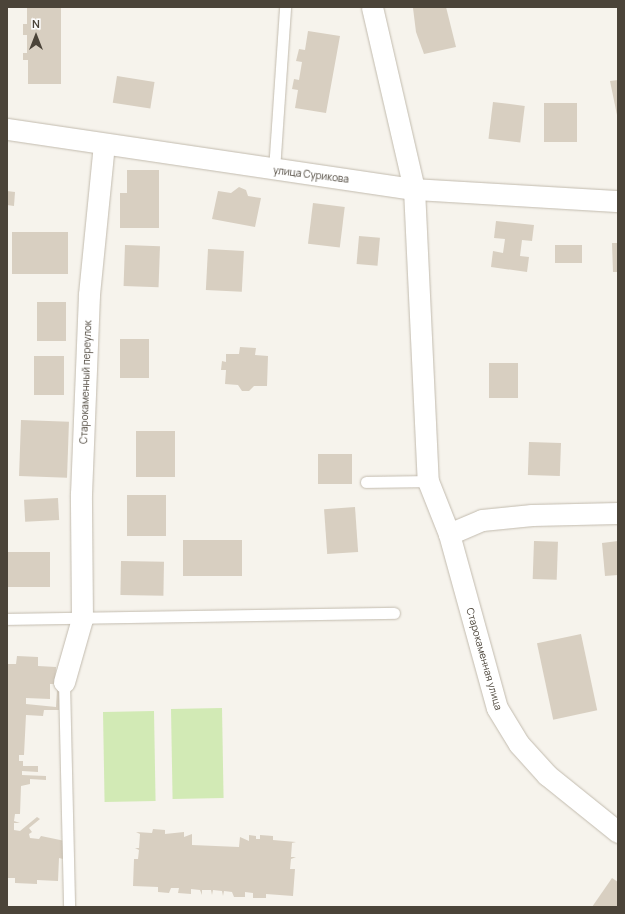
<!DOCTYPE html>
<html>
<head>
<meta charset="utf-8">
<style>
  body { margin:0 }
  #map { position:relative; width:625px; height:914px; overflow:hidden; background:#f6f3ec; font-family:Manrope,sans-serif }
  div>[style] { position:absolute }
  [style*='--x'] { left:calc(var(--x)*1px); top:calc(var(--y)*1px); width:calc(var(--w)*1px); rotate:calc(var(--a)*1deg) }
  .green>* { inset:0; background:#d2eab5; transform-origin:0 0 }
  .building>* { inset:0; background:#d8cfc1; transform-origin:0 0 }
  .roads { filter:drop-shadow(0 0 1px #c2bbae) drop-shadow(0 0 1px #c2bbae) }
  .service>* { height:11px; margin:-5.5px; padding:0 5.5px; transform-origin:5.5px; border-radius:5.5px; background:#fff }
  .minor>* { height:21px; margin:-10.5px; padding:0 10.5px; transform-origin:10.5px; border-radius:10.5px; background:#fff }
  span { translate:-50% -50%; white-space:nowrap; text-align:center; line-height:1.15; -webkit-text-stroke:3.5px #fff; paint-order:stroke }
  .street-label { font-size:10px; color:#4b4439 }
  .frame { position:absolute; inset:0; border:8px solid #4b4439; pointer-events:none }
  .north { position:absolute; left:16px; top:16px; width:40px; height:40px; -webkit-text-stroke:3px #fff; paint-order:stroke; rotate:0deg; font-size:11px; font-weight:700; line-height:16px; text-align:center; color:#4b4439 }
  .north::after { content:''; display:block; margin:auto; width:14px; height:18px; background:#4b4439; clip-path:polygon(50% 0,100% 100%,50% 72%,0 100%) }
</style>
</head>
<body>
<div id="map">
  <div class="green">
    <div style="left:222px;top:708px;width:90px;height:51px;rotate:89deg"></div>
    <div style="left:154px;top:711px;width:90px;height:51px;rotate:89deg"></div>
  </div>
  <div class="building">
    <div style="clip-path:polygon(27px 7px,61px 7px,61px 84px,28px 84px,28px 60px,23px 60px,23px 53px,27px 53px,27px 35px,23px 35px,23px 24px,27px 24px)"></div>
    <div style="clip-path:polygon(446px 7px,456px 47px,424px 54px,416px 32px,413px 8px)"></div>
    <div style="clip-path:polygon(308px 31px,340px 36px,326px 113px,295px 108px,298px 90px,292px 89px,294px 79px,299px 80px,302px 62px,296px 61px,299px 49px,305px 50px)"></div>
    <div style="left:117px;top:76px;width:38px;height:27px;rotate:9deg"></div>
    <div style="clip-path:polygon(618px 80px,618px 115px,617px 115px,610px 81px)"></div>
    <div style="left:493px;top:102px;width:32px;height:37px;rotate:7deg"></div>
    <div style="left:544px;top:103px;width:33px;height:39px"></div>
    <div style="clip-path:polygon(127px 170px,159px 170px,159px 228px,120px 228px,120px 193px,127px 193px)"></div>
    <div style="clip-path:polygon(239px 187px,246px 190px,248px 196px,261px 198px,255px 227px,212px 219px,218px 191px,231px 193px)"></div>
    <div style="clip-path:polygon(7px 191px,15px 192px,14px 206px,7px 205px)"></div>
    <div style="left:313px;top:203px;width:32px;height:41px;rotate:7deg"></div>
    <div style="clip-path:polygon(496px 221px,534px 225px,532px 241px,522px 240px,520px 256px,529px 257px,527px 272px,491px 267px,493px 251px,503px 253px,505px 239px,494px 238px)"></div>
    <div style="left:12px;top:232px;width:56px;height:42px"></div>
    <div style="left:359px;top:236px;width:21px;height:28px;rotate:5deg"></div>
    <div style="clip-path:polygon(612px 243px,618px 243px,618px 272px,613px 272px)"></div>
    <div style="left:125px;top:245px;width:35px;height:41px;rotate:2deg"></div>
    <div style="left:555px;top:245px;width:27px;height:18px"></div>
    <div style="left:208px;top:249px;width:36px;height:41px;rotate:3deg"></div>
    <div style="left:37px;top:302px;width:29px;height:39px"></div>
    <div style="left:120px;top:339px;width:29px;height:39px"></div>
    <div style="clip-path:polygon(240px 347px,256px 348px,255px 355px,268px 356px,267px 386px,254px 386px,249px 391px,242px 391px,238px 385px,225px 384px,226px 370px,221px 370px,222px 361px,226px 362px,226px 354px,239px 354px)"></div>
    <div style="left:34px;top:356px;width:30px;height:39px"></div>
    <div style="left:489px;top:363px;width:29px;height:35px"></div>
    <div style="left:21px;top:420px;width:48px;height:56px;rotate:2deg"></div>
    <div style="left:136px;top:431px;width:39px;height:46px"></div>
    <div style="left:529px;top:442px;width:32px;height:33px;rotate:2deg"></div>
    <div style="left:352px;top:454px;width:30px;height:34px;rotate:90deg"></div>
    <div style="left:127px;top:495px;width:39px;height:41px"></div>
    <div style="left:58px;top:498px;width:22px;height:34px;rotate:87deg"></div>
    <div style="left:355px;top:507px;width:45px;height:31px;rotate:86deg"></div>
    <div style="left:183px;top:540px;width:59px;height:36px"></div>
    <div style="left:534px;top:541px;width:24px;height:38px;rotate:2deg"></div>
    <div style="clip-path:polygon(618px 541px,618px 575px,605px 576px,602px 543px)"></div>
    <div style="left:7px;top:552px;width:43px;height:35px"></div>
    <div style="left:121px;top:561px;width:43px;height:34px;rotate:1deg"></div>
    <div style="left:581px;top:634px;width:78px;height:45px;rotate:78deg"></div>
    <div style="clip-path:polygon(17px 656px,38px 657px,38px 666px,56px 667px,55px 684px,50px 684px,50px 699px,26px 698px,26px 704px,56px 707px,57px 690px,61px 690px,59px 710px,44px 710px,43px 716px,26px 715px,24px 755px,19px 755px,19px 761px,23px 761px,23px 766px,38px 766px,38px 772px,22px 771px,22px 775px,46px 776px,46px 780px,30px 779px,30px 784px,21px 786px,20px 814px,15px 814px,14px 821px,20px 823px,14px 823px,14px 830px,20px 831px,37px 817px,40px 819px,29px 828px,32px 832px,29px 834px,30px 838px,39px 839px,41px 836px,65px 841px,63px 859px,59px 858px,58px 881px,37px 880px,37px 884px,15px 883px,15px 878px,7px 878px,7px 664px,16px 664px)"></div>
    <div style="clip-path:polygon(153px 829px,165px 830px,165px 834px,184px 832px,184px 837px,192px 834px,192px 845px,239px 847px,240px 837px,249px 841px,249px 835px,256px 836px,256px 839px,260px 839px,260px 835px,273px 836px,273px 840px,296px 842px,292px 843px,291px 857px,296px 857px,291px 859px,290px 869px,295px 869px,293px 896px,266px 894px,266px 898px,253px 898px,253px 893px,245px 892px,245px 897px,234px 897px,232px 892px,224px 891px,223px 896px,222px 891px,213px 890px,212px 895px,211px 890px,202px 890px,202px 895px,200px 890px,191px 889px,191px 894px,178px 893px,179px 888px,171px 888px,169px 893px,158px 892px,158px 887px,133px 886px,134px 859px,138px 859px,139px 850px,135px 848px,139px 848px,140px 834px,136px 832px,152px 833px)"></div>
    <div style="clip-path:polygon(612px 878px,618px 882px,618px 907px,592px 907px)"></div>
  </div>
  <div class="roads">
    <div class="service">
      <div style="--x:274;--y:170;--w:163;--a:-86.1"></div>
      <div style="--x:366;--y:482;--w:62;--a:-0.9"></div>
      <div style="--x:7;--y:619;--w:387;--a:-0.9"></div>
      <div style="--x:64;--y:682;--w:225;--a:88.7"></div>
    </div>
    <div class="minor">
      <div style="--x:372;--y:7;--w:187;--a:77"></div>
      <div style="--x:414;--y:189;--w:292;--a:87.3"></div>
      <div style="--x:428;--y:481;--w:57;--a:68.4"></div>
      <div style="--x:449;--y:534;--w:180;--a:74.6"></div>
      <div style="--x:497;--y:708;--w:42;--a:58.6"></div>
      <div style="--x:519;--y:744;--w:42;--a:47.9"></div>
      <div style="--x:547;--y:775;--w:91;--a:38.8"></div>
      <div style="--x:7;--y:129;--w:411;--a:8.4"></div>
      <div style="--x:414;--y:189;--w:204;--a:3.4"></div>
      <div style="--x:449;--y:534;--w:36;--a:-23"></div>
      <div style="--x:482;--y:520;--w:50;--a:-5.7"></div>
      <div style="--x:532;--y:515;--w:86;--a:-1.3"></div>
      <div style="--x:64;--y:682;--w:66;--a:-74.1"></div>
      <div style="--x:82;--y:619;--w:125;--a:-90.5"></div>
      <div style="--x:81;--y:494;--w:200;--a:-87.7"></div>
      <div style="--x:89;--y:294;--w:150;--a:-84.3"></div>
    </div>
  </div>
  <div class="street-label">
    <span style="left:311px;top:175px;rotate:7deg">улица Сурикова</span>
    <span style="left:86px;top:382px;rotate:-88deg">Старокаменный переулок</span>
    <span style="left:484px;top:659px;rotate:74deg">Старокаменная улица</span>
  </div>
  <div class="frame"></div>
  <div class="north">N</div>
</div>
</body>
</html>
